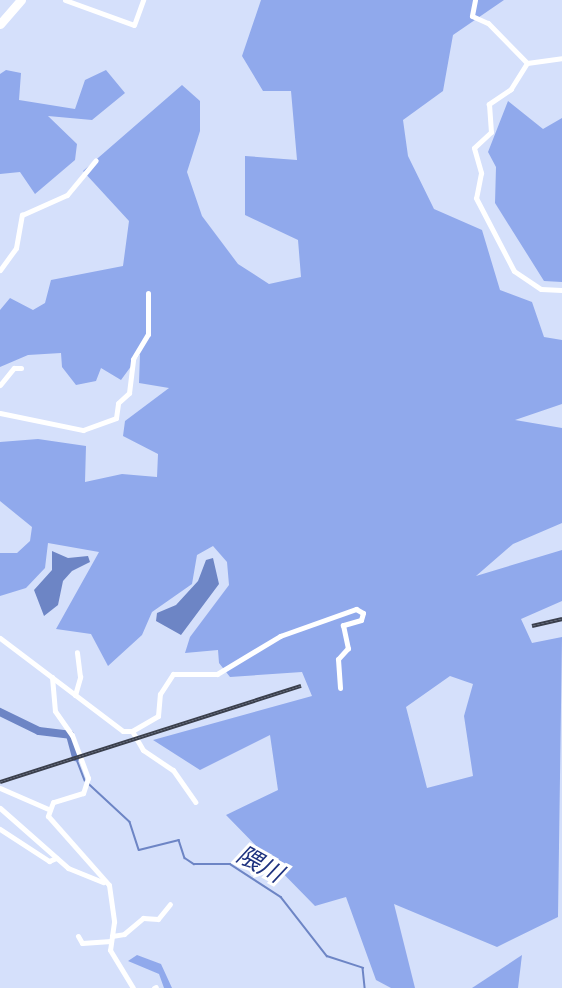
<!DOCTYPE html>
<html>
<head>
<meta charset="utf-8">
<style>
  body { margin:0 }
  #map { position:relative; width:562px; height:988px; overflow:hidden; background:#d5e0fb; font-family:"PT Sans Narrow","Noto Sans JP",sans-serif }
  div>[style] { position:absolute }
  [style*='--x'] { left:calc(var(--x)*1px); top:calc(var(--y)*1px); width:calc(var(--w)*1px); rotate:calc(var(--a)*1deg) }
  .forest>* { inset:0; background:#90a9ec }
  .water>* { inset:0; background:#6d85c5 }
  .stream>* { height:1.5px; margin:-0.75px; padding:0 0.75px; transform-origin:0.75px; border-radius:0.75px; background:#6d85c5 }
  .river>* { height:8px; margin:-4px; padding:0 4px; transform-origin:4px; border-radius:4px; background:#6d85c5 }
  .street>* { height:5px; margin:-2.5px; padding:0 2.5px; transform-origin:2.5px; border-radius:2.5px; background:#fff }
  .primary>* { height:9px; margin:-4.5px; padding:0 4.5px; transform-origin:4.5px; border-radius:4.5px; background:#fff }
  .rail>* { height:4px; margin-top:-2px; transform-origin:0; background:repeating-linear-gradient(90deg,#fff 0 4.5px,#3b404d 0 9px); box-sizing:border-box; border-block:2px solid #3b404d }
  span { translate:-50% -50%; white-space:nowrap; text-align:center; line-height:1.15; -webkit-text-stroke:6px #fff; paint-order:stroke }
  .water-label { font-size:24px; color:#1e327f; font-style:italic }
</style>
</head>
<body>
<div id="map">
  <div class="forest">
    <div style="clip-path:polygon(evenodd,261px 0,504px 0,453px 35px,443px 91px,403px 120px,408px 156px,434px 209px,482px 230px,500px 290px,532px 302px,544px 337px,562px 340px,562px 404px,515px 420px,562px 428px,562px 523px,513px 544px,476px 576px,562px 550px,562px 601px,521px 619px,532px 643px,562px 637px,558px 917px,497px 947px,394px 904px,415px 988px,391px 988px,376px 980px,346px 897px,315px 906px,226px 815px,278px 790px,270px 735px,200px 770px,153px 740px,312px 696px,302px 672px,230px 677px,219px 663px,218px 650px,185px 653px,190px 637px,229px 585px,227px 562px,213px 546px,197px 555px,192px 584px,152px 612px,142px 635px,108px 666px,91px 634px,56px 629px,99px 552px,48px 543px,45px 568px,26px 588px,0 596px,0 553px,17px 553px,30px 541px,32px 527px,0 501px,0 442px,38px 439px,86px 446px,85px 482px,122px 474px,157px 477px,158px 454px,123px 436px,125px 421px,169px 388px,139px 383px,140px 354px,121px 380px,101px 368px,96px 381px,76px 385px,62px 367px,61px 353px,28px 355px,0 367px,0 310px,10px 298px,33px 310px,45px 303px,51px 280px,123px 266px,129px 221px,83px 171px,182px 85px,200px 101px,200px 131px,187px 172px,202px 216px,238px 264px,269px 284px,301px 277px,298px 240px,245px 215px,245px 156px,297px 160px,291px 91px,263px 91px,242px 56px,261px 0,450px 676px,473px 684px,464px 716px,473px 776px,427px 788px,406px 707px,450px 676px)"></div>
    <div style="clip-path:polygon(6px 70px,21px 73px,19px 100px,75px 109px,85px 80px,106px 70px,125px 93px,92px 120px,48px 116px,77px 144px,75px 160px,35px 194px,20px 172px,0 174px,0 74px)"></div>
    <div style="clip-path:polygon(508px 101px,543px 129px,562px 118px,562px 282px,544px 281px,495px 203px,496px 167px,488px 152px)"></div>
    <div style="clip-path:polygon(137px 955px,161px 964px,172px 988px,164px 988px,159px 974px,128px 961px)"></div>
    <div style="clip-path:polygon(522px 955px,518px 988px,472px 988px)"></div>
  </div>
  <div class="water">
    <div style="clip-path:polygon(52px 551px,68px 558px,88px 556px,90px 562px,72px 571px,63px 581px,58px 605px,44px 616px,34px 590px,52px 570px)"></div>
    <div style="clip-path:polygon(213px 558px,219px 584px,181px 635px,156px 621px,157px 613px,176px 605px,198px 581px,206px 560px)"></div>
  </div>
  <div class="stream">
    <div style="--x:76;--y:757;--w:25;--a:69"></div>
    <div style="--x:88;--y:783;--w:57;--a:42.9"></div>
    <div style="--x:130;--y:822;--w:29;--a:72"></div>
    <div style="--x:139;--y:850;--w:41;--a:-14"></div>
    <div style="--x:179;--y:840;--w:19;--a:72"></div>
    <div style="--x:185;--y:858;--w:11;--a:34"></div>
    <div style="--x:194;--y:864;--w:36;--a:0"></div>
    <div style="--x:230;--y:864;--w:61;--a:32.9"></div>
    <div style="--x:281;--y:897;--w:75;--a:52.1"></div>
    <div style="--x:327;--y:956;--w:38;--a:18"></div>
    <div style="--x:363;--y:968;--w:20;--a:84"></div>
  </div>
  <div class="river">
    <div style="--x:0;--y:712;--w:43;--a:26"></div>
    <div style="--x:39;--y:731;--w:31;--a:7"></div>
    <div style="--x:70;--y:735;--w:23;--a:75"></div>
  </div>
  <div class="street">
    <div style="--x:65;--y:0;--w:73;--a:19.9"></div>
    <div style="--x:134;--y:25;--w:27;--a:-70"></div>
    <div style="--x:475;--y:0;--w:16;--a:101"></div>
    <div style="--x:472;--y:16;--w:17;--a:24"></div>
    <div style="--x:488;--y:23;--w:56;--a:45.7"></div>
    <div style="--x:527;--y:63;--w:31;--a:122"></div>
    <div style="--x:511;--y:89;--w:27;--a:146"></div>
    <div style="--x:489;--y:104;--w:28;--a:86"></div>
    <div style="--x:491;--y:132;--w:23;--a:137"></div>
    <div style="--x:474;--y:148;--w:26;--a:74"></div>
    <div style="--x:481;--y:173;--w:25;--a:101"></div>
    <div style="--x:476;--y:198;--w:82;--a:62.5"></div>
    <div style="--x:514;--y:271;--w:32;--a:34"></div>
    <div style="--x:541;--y:289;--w:21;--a:3"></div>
    <div style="--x:527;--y:63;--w:35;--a:-8"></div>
    <div style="--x:0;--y:270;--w:27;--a:-54"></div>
    <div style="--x:16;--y:248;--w:34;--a:-80"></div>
    <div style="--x:22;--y:215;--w:49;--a:-24"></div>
    <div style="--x:67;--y:195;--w:45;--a:-50.4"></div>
    <div style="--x:0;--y:385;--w:22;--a:-51"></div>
    <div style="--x:14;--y:368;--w:7;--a:0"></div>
    <div style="--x:0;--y:413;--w:85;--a:11.6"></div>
    <div style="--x:83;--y:430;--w:35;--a:-20"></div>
    <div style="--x:116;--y:418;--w:15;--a:-82"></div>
    <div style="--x:118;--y:403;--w:15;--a:-42"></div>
    <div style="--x:129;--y:393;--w:34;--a:-83"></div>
    <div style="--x:133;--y:359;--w:29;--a:-59"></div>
    <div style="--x:148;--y:334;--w:41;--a:-90"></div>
    <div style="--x:0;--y:638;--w:154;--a:37.1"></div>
    <div style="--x:123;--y:731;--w:9;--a:0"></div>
    <div style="--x:132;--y:731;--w:30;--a:-30"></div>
    <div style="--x:158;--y:716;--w:22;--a:-85"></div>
    <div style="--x:160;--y:694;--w:24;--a:-57"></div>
    <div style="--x:173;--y:674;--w:44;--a:0"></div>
    <div style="--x:217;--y:674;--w:74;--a:-31.1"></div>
    <div style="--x:280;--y:636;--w:81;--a:-19.6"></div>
    <div style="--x:356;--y:609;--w:8;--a:30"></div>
    <div style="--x:363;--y:613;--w:7;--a:106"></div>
    <div style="--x:361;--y:620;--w:19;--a:164"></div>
    <div style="--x:343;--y:625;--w:24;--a:78"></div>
    <div style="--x:348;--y:648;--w:15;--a:132"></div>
    <div style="--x:338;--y:659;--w:29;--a:86"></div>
    <div style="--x:52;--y:677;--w:34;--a:85"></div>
    <div style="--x:55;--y:711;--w:29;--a:55"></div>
    <div style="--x:72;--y:735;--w:46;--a:69.6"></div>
    <div style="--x:88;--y:778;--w:16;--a:108"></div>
    <div style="--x:83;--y:793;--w:31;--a:163"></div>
    <div style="--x:53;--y:802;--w:15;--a:110"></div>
    <div style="--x:48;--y:816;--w:92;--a:48.5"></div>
    <div style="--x:109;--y:885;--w:37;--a:82"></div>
    <div style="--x:114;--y:922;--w:28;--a:98"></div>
    <div style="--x:110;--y:950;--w:44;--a:58.8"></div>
    <div style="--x:75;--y:695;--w:19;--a:-74"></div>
    <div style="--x:80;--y:677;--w:25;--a:-97"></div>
    <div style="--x:132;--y:731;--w:22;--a:60"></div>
    <div style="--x:143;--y:750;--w:36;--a:34"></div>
    <div style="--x:173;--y:770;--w:39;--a:55"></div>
    <div style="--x:0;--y:788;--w:52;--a:23.6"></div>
    <div style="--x:0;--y:808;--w:91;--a:41.4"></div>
    <div style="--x:68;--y:868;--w:38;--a:22"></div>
    <div style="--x:0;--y:829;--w:59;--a:33.1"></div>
    <div style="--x:49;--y:861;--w:8;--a:-23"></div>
    <div style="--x:78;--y:936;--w:8;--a:60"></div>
    <div style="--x:82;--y:943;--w:29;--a:-4"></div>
    <div style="--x:112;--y:936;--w:12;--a:-9"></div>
    <div style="--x:124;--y:934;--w:25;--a:-40"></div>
    <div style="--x:143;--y:918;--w:15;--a:4"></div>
    <div style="--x:158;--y:919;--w:19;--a:-51"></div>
    <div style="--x:154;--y:988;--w:2;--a:-27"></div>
  </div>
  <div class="primary">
    <div style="--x:0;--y:24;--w:32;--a:-49"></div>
  </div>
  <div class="rail">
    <div style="--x:532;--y:626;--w:31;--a:-13"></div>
    <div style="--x:0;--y:782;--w:316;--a:-17.7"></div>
  </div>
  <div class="water-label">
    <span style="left:260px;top:864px;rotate:29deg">隈川</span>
  </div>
</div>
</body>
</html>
